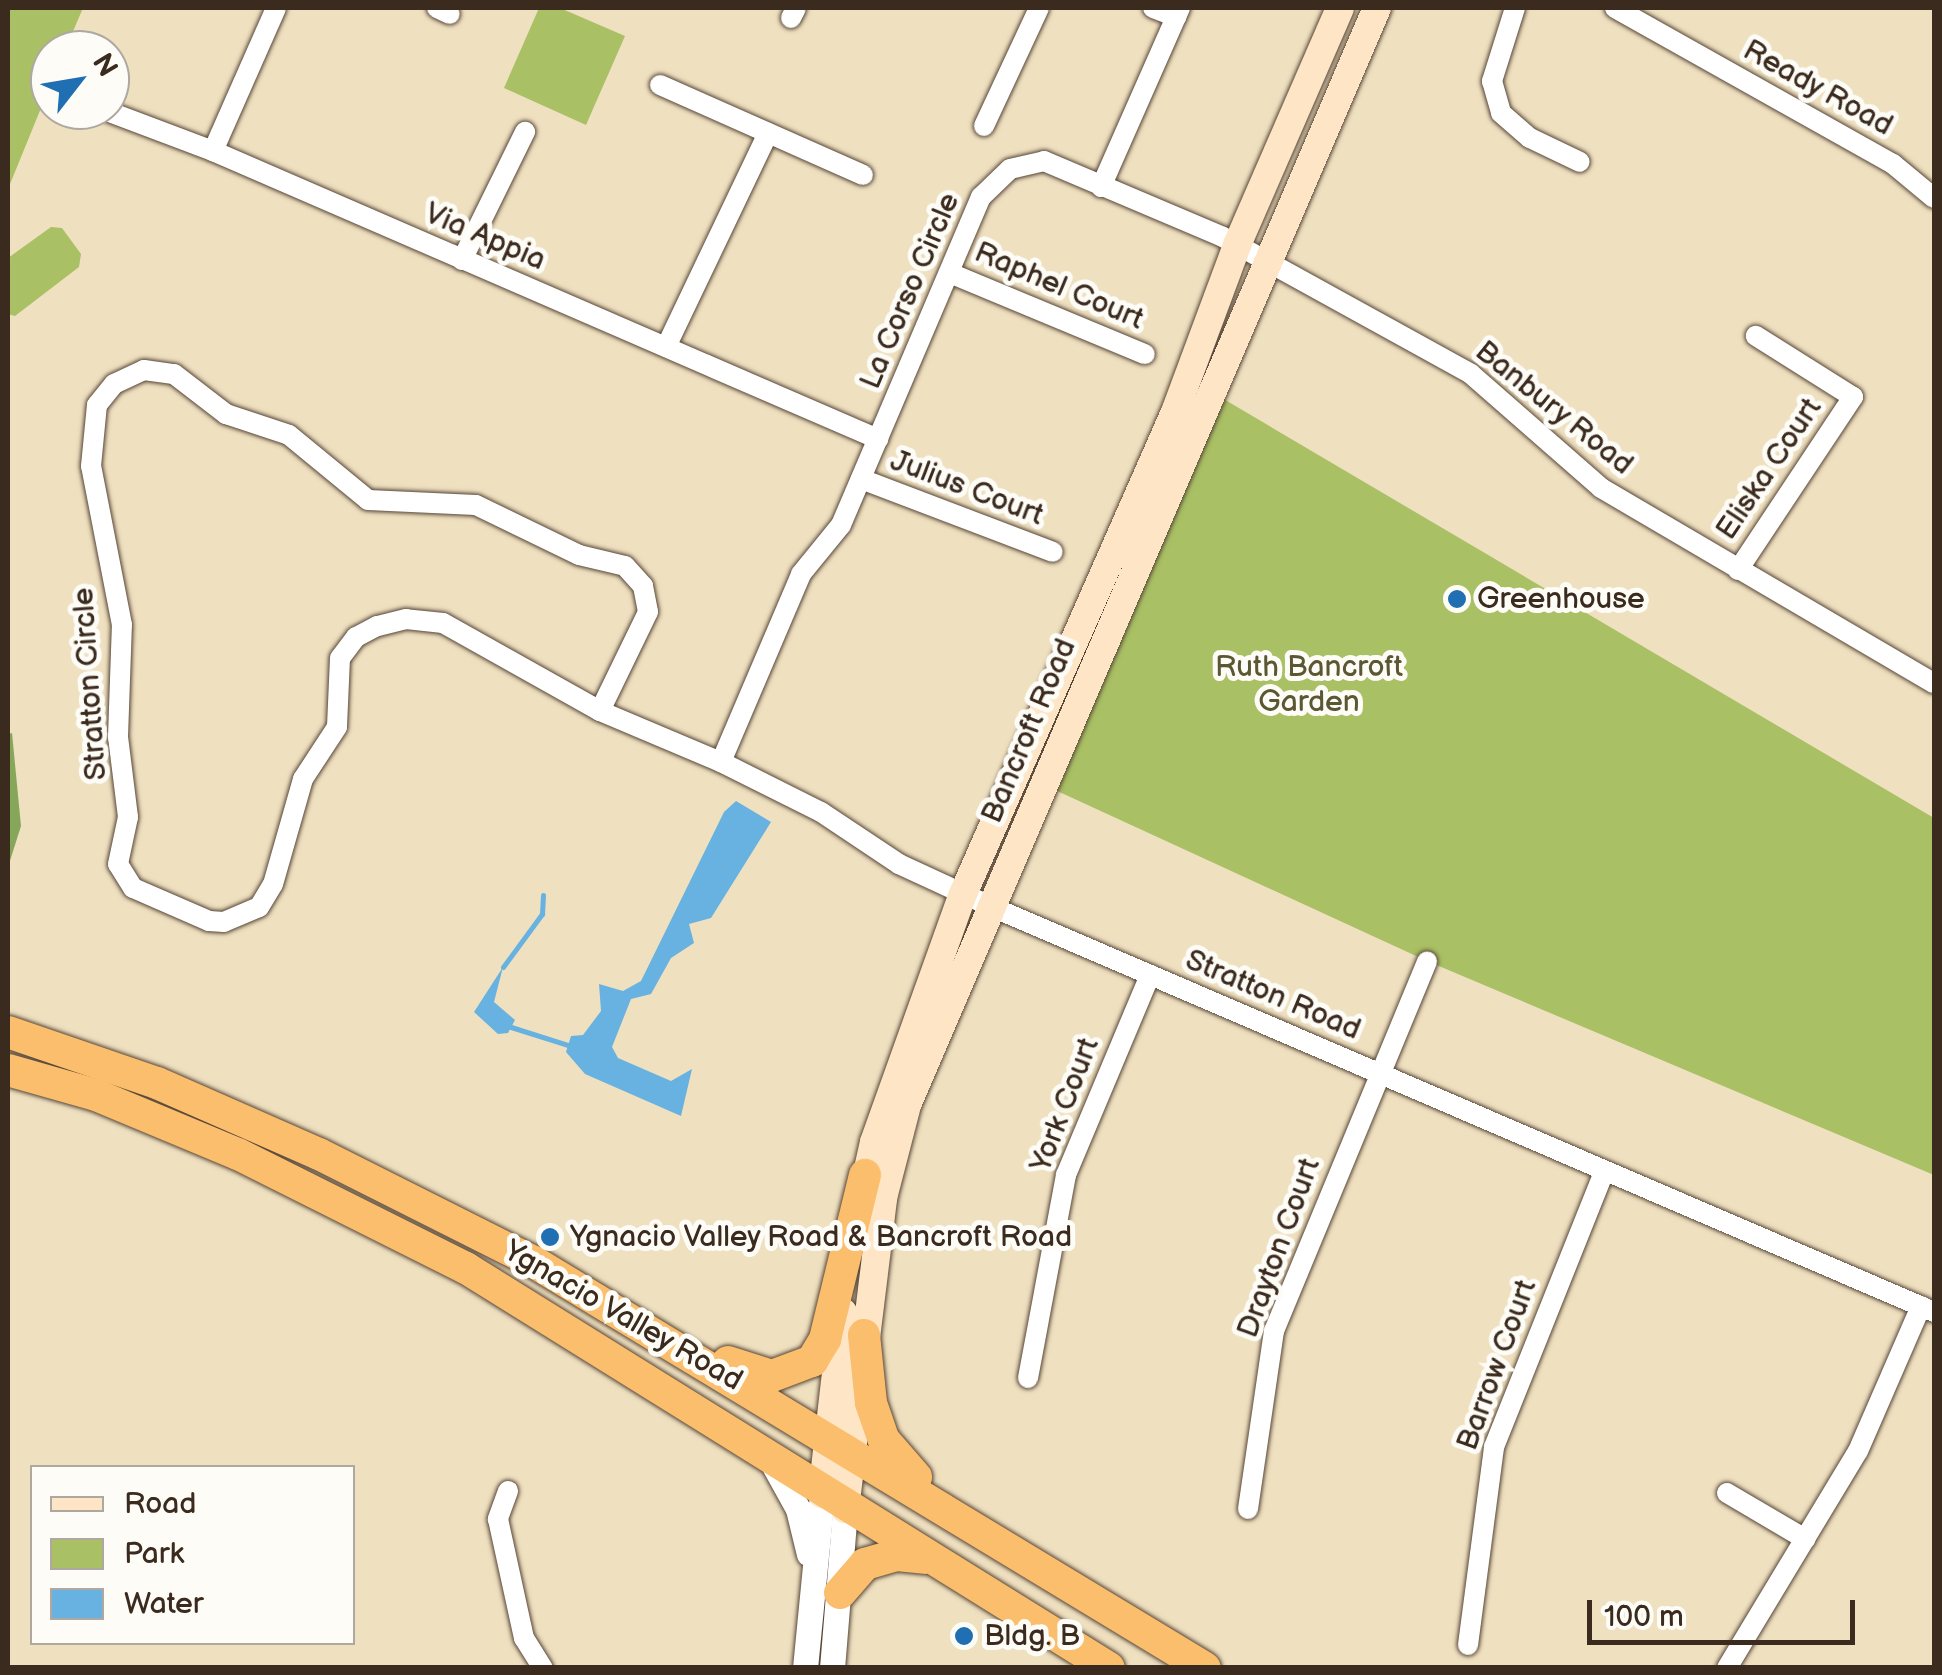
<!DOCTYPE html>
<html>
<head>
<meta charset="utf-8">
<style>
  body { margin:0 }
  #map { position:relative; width:1942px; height:1675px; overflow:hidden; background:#efe0c0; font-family:"Balsamiq Sans",sans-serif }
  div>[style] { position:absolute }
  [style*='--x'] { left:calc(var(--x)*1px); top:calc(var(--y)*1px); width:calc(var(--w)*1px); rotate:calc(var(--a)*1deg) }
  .green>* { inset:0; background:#a9c065 }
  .forest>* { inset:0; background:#86a65a }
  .water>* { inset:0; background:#67b2e0 }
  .stream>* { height:5px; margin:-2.5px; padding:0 2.5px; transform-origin:2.5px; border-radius:2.5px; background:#67b2e0 }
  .roads { filter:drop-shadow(0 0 2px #564536) drop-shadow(0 0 2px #564536) }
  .minor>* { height:20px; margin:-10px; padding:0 10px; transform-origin:10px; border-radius:10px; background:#fff }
  .tertiary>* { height:25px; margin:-12.5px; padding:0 12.5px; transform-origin:12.5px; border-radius:12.5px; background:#fff }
  .secondary>* { height:28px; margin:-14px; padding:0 14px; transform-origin:14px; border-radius:14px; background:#fde5c5 }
  .trunk>* { height:32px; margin:-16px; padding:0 16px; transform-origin:16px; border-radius:16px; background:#fabe6d }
  .dots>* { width:28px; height:28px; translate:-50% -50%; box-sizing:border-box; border:5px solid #fdfcf7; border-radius:50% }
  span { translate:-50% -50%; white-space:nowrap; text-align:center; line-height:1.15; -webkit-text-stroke:10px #fdfcf7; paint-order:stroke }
  .street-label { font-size:30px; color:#3b2a1e }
  .poi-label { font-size:30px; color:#3b2a1e }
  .left { translate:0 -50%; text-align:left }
  .park-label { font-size:30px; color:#5c5733 }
  .frame { position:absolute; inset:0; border:10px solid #3b2a1e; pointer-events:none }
  .legend { position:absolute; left:30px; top:1465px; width:325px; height:180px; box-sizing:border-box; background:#fdfcf7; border:2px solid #afa8a0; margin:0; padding:12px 18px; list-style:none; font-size:30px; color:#3b2a1e }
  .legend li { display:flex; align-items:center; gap:20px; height:50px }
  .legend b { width:50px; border:2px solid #afa8a0 }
  .north { position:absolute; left:30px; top:30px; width:100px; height:100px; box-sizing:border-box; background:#fdfcf7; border:2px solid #afa8a0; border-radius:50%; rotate:59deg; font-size:28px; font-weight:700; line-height:40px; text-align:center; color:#3b2a1e }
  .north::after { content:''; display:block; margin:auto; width:35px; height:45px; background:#1f6fb2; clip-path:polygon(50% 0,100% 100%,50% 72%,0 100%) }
  .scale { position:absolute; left:1587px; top:1600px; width:268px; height:45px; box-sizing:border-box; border:5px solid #3b2a1e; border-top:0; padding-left:12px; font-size:30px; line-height:35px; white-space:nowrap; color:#3b2a1e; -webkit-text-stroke:8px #fdfcf7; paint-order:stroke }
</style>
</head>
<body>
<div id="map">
  <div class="green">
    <div style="clip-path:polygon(8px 8px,83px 8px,65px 50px,50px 50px,50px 86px,8px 189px)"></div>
    <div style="clip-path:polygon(539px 8px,560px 8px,625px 36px,586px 125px,504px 88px)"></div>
    <div style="clip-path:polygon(51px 227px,62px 228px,81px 254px,79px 267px,15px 316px,8px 314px,8px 258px)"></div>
    <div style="clip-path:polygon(1210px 391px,1934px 818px,1934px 1175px,1427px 961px,1042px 784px)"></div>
  </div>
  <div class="forest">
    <div style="clip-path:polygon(12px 733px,21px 826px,8px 867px,8px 734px)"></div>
  </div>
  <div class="water">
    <div style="clip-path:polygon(736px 801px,771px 822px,711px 918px,689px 924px,694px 943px,671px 958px,651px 994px,631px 999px,612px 1047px,618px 1058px,671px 1081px,692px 1069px,681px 1116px,585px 1074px,566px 1052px,571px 1036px,583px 1035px,601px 1011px,599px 984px,623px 991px,641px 981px,724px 812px)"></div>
    <div style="clip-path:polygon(503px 967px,494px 1002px,515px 1020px,508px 1033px,498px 1034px,474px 1012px)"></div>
  </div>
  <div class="stream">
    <div style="--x:503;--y:967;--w:66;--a:-53.7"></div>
    <div style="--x:542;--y:914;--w:19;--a:-87"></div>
    <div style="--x:511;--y:1027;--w:60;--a:17.5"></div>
  </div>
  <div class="roads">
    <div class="minor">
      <div style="--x:437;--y:8;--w:14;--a:25"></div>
      <div style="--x:1153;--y:8;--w:25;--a:21"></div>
      <div style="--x:1515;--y:8;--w:77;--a:107.5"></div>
      <div style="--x:1492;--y:81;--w:33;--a:74"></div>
      <div style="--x:1501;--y:113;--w:38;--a:41"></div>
      <div style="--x:1530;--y:138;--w:55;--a:25.6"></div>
      <div style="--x:1615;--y:8;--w:319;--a:29.3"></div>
      <div style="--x:1893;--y:164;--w:53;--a:39.7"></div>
      <div style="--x:791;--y:18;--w:11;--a:-63"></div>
      <div style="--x:660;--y:85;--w:222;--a:23.9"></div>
      <div style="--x:104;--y:110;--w:116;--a:20.6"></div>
      <div style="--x:213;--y:151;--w:725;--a:23.42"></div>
      <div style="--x:984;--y:126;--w:130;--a:-65"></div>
      <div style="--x:213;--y:151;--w:156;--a:-66.2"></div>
      <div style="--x:1101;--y:187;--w:196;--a:-66.2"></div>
      <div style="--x:462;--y:260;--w:143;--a:-63.8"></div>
      <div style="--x:950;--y:273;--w:211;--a:22.6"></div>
      <div style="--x:666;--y:347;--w:237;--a:-64.5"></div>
      <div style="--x:144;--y:370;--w:30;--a:8"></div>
      <div style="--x:174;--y:374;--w:66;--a:37.6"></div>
      <div style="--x:226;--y:414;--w:66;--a:18.4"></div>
      <div style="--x:289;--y:435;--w:102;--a:39.4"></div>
      <div style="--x:368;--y:500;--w:108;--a:2.7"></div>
      <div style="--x:476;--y:505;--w:114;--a:25.9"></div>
      <div style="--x:579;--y:555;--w:47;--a:13.4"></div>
      <div style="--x:625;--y:566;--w:27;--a:48"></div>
      <div style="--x:643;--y:586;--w:26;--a:79"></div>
      <div style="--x:648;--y:612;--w:110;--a:115.9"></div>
      <div style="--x:600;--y:711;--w:180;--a:-150.7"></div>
      <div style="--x:443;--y:623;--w:37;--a:-174"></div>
      <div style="--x:406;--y:619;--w:30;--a:166"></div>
      <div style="--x:377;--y:626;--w:24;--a:152"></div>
      <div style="--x:356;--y:637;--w:26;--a:127"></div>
      <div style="--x:340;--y:658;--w:69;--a:92.5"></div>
      <div style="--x:337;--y:727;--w:62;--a:123.2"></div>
      <div style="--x:303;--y:779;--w:109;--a:105.9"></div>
      <div style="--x:273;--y:884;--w:27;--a:121"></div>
      <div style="--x:259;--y:907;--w:38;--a:157"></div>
      <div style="--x:224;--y:922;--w:15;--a:-176"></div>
      <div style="--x:209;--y:921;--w:83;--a:-156.5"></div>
      <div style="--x:133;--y:888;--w:28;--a:-122"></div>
      <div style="--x:118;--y:864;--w:48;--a:-78"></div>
      <div style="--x:128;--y:817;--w:81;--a:-97.1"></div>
      <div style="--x:118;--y:737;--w:112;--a:-88"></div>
      <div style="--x:122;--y:625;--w:162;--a:-101"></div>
      <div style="--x:91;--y:466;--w:61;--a:-84.4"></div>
      <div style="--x:97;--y:405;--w:27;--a:-51"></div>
      <div style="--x:114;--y:384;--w:33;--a:-25"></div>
      <div style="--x:861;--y:479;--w:205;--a:20.8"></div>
      <div style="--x:1738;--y:570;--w:208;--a:-56.4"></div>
      <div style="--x:1853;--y:397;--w:115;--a:-147.8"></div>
      <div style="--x:600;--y:711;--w:131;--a:22.9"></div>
      <div style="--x:721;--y:762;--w:112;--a:26.6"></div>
      <div style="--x:821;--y:812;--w:94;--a:33.7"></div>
      <div style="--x:899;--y:864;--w:100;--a:24.8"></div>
      <div style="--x:990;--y:906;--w:1028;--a:23.27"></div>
      <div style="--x:721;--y:762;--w:204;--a:-66.9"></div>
      <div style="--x:801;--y:574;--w:63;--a:-50.8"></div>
      <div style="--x:841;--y:525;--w:357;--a:-66.9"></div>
      <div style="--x:981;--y:197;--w:40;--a:-44"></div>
      <div style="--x:1010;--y:169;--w:35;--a:-13"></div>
      <div style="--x:1044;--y:161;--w:194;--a:23"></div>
      <div style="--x:1223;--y:237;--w:283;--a:28.9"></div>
      <div style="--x:1471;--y:374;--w:173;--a:41.2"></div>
      <div style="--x:1601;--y:488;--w:386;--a:30.4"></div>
      <div style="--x:1028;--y:1378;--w:207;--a:-79.4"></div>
      <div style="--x:1066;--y:1175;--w:217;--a:-67.2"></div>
      <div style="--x:508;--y:1491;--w:30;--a:110"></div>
      <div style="--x:498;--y:1519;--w:122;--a:77.7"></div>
      <div style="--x:524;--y:1638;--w:36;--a:58"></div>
      <div style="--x:1727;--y:1493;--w:91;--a:30.5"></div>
      <div style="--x:1248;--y:1509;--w:180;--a:-81.7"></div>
      <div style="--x:1274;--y:1331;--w:400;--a:-67.5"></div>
      <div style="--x:1468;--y:1645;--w:200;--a:-82.5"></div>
      <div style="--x:1494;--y:1447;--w:296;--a:-68.2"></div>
      <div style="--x:1727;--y:1668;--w:253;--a:-58.9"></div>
      <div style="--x:1858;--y:1451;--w:158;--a:-66.5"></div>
    </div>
    <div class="tertiary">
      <div style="--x:772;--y:1462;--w:54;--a:61"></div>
      <div style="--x:798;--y:1509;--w:46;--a:76.3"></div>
      <div style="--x:805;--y:1668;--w:175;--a:-84.4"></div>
      <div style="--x:832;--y:1668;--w:160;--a:-85.3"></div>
    </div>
    <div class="secondary">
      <div style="--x:862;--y:1196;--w:55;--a:-77.5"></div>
      <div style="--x:874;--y:1142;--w:263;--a:-70.3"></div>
      <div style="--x:963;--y:894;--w:527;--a:-66.26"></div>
      <div style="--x:1175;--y:412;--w:178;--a:-69.6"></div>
      <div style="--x:1237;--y:245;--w:258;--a:-66.5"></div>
      <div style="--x:822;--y:1494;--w:183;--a:-83.4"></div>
      <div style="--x:845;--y:1509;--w:313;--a:-83"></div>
      <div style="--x:883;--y:1198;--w:96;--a:-75.5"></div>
      <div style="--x:907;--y:1105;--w:1193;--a:-66.81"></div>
    </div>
    <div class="trunk">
      <div style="--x:8;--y:1032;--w:157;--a:18.9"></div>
      <div style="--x:157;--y:1083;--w:177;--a:23.7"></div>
      <div style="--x:319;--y:1154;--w:241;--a:26.7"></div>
      <div style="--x:534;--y:1262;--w:784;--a:31.18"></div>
      <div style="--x:8;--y:1070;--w:91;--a:15.9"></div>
      <div style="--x:96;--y:1095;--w:154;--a:22.6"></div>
      <div style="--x:238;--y:1154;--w:255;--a:26.6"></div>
      <div style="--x:466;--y:1268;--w:757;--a:31.89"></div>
      <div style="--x:864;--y:1335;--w:68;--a:84.1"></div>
      <div style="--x:871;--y:1403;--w:39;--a:71"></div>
      <div style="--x:884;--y:1440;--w:49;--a:49.1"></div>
      <div style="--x:728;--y:1362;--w:46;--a:17.7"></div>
      <div style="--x:772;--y:1376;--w:43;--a:-20.6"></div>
      <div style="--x:812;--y:1361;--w:26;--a:-59"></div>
      <div style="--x:825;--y:1339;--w:169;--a:-76.3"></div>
      <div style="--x:840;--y:1593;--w:38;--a:-49"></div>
      <div style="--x:865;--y:1564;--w:33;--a:-16"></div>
      <div style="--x:897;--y:1555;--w:28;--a:6"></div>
    </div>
  </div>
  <div class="dots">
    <div style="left:1457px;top:599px;background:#1f6fb2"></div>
    <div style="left:550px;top:1237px;background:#1f6fb2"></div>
    <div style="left:964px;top:1636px;background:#1f6fb2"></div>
  </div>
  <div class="street-label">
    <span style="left:1818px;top:88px;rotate:29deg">Ready Road</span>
    <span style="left:485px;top:237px;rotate:23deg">Via Appia</span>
    <span style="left:1059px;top:286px;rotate:23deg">Raphel Court</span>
    <span style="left:910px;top:291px;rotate:-67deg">La Corso Circle</span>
    <span style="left:1554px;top:408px;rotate:39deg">Banbury Road</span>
    <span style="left:1769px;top:469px;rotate:-56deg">Eliska Court</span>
    <span style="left:967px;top:488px;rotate:21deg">Julius Court</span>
    <span style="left:90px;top:684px;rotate:-94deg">Stratton Circle</span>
    <span style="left:1029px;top:731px;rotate:-67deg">Bancroft Road</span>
    <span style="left:1273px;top:995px;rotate:23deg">Stratton Road</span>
    <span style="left:1065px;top:1105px;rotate:-69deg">York Court</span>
    <span style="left:1279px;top:1248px;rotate:-70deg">Drayton Court</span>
    <span style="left:623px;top:1316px;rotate:30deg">Ygnacio Valley Road</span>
    <span style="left:1497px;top:1365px;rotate:-70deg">Barrow Court</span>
  </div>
  <div class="poi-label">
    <span class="left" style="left:1477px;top:599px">Greenhouse</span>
    <span class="left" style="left:570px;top:1237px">Ygnacio Valley Road &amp; Bancroft Road</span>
    <span class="left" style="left:984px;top:1636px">Bldg. B</span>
  </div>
  <div class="park-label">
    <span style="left:1309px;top:684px">Ruth Bancroft<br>Garden</span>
  </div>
  <div class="frame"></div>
  <ul class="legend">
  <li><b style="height:12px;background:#fde5c5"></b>Road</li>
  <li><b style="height:28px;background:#a9c065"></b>Park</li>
  <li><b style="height:28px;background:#67b2e0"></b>Water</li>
  </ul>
  <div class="north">N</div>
  <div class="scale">100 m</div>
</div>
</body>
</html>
